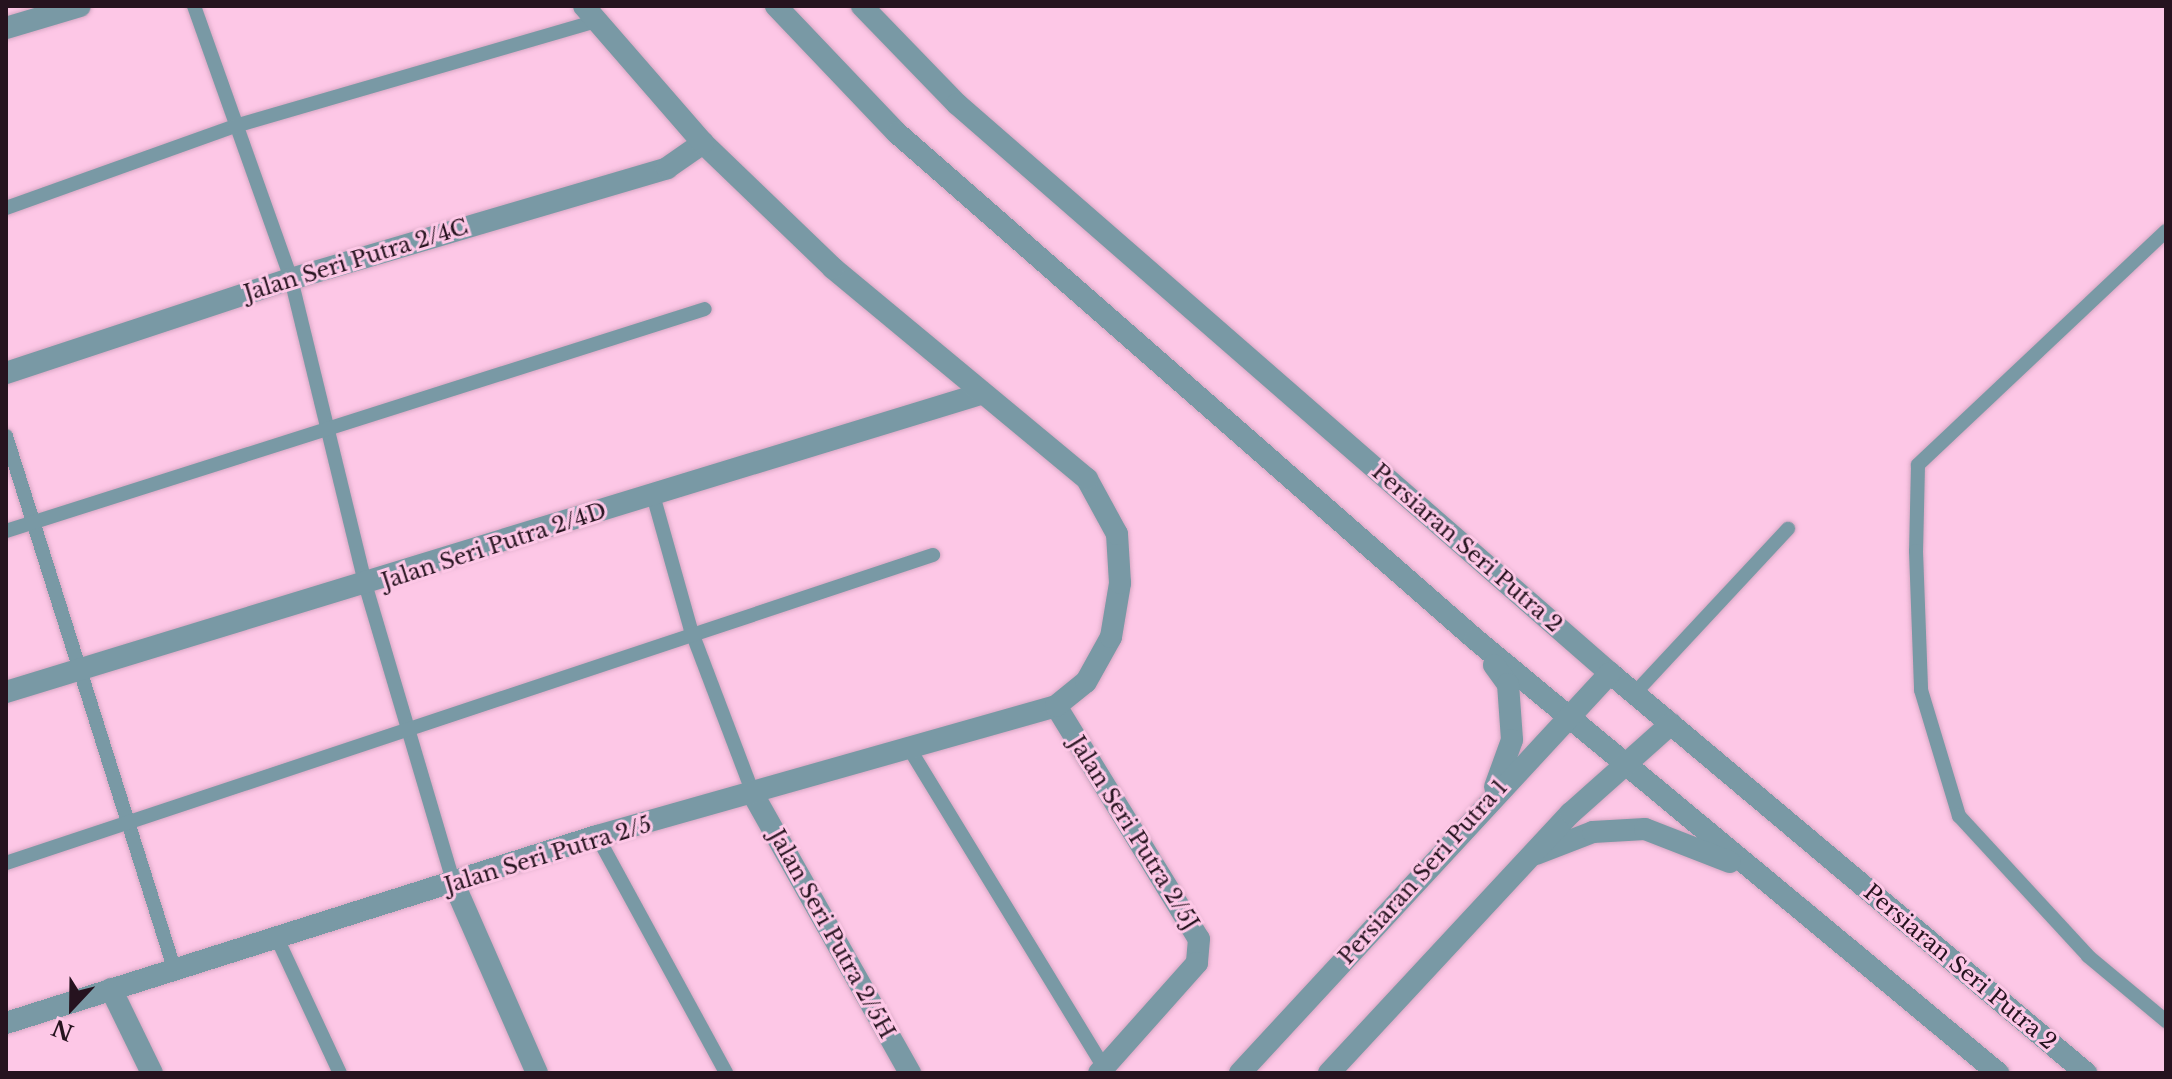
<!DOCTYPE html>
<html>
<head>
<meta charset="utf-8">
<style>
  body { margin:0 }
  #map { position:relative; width:2172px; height:1079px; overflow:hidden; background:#fdc7e6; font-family:"Libre Baskerville",serif }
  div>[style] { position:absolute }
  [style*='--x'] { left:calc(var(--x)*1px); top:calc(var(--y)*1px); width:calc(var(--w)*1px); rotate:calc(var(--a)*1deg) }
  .roads { filter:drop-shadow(0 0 2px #d6a7c2) drop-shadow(0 0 2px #d6a7c2) }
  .service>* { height:14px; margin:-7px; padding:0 7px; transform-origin:7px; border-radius:7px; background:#7999a5 }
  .minor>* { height:22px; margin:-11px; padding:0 11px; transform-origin:11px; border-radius:11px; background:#7999a5 }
  .tertiary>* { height:22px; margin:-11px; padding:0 11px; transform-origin:11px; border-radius:11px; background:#7999a5 }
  span { translate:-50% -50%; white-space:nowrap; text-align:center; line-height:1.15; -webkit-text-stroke:6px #fdc7e6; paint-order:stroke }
  .street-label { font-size:22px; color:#26131f }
  .frame { position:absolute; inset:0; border:8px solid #26131f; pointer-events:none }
  .north { position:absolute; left:32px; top:967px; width:80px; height:80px; -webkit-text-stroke:6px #fdc7e6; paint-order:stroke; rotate:202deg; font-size:22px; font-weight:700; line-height:32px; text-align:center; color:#26131f }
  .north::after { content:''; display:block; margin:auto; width:28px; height:36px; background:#26131f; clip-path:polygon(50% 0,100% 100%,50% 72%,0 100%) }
</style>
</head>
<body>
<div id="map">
  <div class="roads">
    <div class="service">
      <div style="--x:194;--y:6;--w:290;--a:70.4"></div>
      <div style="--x:291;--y:279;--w:317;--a:76.3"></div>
      <div style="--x:366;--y:587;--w:310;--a:73.5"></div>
      <div style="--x:6;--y:208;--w:243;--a:-19.7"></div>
      <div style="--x:235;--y:126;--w:377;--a:-16.2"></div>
      <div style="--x:2166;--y:231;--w:341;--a:136.7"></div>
      <div style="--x:1918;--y:465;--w:86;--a:91.3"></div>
      <div style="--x:1916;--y:551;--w:139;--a:87.9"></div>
      <div style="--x:1921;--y:690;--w:132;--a:73.2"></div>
      <div style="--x:1959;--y:816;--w:190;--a:47.3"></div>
      <div style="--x:2088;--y:956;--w:102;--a:39.8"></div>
      <div style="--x:6;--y:436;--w:558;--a:72.47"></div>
      <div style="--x:653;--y:495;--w:140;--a:74.3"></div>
      <div style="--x:691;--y:630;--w:178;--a:69.2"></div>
      <div style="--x:6;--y:531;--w:733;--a:-17.62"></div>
      <div style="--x:1634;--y:694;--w:226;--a:-47"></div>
      <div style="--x:909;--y:748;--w:375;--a:58.6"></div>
      <div style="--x:597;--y:836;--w:270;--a:61.4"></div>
      <div style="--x:6;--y:863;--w:977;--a:-18.38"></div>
      <div style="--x:276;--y:936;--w:151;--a:65"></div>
    </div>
    <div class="minor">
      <div style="--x:6;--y:28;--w:77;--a:-16.6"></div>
      <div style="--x:6;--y:373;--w:300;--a:-18.3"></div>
      <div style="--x:291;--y:279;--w:392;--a:-16.4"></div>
      <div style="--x:667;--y:168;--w:44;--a:-34.8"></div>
      <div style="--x:6;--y:692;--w:1019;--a:-17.01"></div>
      <div style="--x:1056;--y:706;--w:273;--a:58.5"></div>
      <div style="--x:1199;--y:939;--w:24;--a:95"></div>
      <div style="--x:1197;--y:963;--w:147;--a:131.7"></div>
      <div style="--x:754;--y:796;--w:318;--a:60.6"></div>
      <div style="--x:454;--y:884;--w:206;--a:66.3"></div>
      <div style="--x:111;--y:989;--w:93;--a:64"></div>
      <div style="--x:6;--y:1023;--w:620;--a:-17.56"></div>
      <div style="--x:597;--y:836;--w:477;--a:-15.8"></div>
      <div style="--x:1056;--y:706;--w:38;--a:-39"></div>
      <div style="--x:1086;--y:682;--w:51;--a:-60.9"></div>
      <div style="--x:1111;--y:637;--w:55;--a:-80.5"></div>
      <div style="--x:1120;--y:583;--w:49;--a:-93.5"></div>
      <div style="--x:1117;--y:534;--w:63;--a:-118.6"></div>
      <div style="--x:1087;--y:479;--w:330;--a:-140.3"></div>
      <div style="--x:833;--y:268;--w:180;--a:-136.1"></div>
      <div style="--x:703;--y:143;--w:181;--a:-131"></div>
    </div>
    <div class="tertiary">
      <div style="--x:776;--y:6;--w:175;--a:46.4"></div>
      <div style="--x:897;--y:133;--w:768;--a:41.2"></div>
      <div style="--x:1475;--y:639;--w:680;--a:39.69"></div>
      <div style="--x:862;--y:6;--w:136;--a:45.9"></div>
      <div style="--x:957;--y:104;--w:866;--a:41.07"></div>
      <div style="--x:1610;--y:673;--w:622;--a:40.04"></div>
      <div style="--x:1494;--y:665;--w:24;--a:54"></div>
      <div style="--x:1508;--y:684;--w:56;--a:85.9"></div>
      <div style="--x:1512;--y:740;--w:50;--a:109.9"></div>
      <div style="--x:1536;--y:854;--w:61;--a:-21.1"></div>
      <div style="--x:1593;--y:832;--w:52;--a:-3.3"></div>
      <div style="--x:1645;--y:829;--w:91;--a:21.2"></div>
      <div style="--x:1240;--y:1073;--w:545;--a:-47.23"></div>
      <div style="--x:1329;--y:1073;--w:355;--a:-47.1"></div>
      <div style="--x:1571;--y:813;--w:134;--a:-41.7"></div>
    </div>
  </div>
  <div class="street-label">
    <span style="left:356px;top:260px;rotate:-17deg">Jalan Seri Putra 2/4C</span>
    <span style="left:494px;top:546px;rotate:-18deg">Jalan Seri Putra 2/4D</span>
    <span style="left:1467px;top:548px;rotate:41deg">Persiaran Seri Putra 2</span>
    <span style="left:1134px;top:833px;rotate:58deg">Jalan Seri Putra 2/5J</span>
    <span style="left:548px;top:855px;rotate:-17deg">Jalan Seri Putra 2/5</span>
    <span style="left:1423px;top:872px;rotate:-48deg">Persiaran Seri Putra 1</span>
    <span style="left:832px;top:934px;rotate:61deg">Jalan Seri Putra 2/5H</span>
    <span style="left:1960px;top:967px;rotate:40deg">Persiaran Seri Putra 2</span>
  </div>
  <div class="frame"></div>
  <div class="north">N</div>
</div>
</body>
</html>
